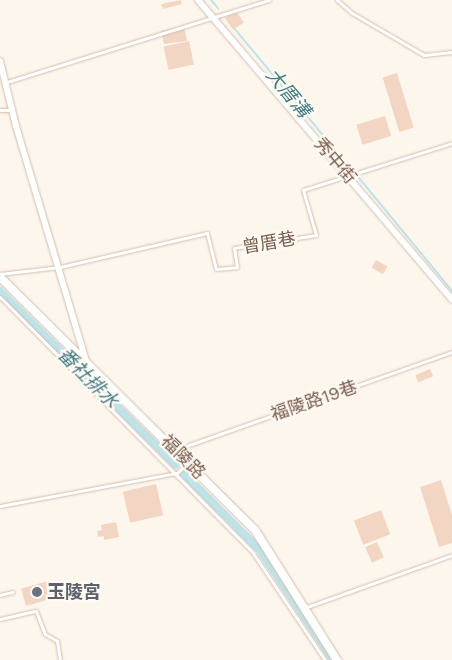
<!DOCTYPE html>
<html>
<head>
<meta charset="utf-8">
<style>
  body { margin:0 }
  #map { position:relative; width:452px; height:660px; overflow:hidden; background:#fdf6ec; font-family:"Work Sans","Noto Sans TC",sans-serif }
  div>[style] { position:absolute }
  [style*='--x'] { left:calc(var(--x)*1px); top:calc(var(--y)*1px); width:calc(var(--w)*1px); rotate:calc(var(--a)*1deg) }
  .stream>* { height:2px; margin:-1px; padding:0 1px; transform-origin:1px; border-radius:1px; background:#bfe3e8 }
  .canal>* { height:8px; margin:-4px; padding:0 4px; transform-origin:4px; border-radius:4px; background:#bfe3e8 }
  .building>* { inset:0; background:#f3d5c3; transform-origin:0 0 }
  .roads { filter:drop-shadow(0 0 1px #d1beb0) drop-shadow(0 0 1px #d1beb0) }
  .service>* { height:3px; margin:-1.5px; padding:0 1.5px; transform-origin:1.5px; border-radius:1.5px; background:#fff }
  .minor>* { height:6px; margin:-3px; padding:0 3px; transform-origin:3px; border-radius:3px; background:#fff }
  .tertiary>* { height:8px; margin:-4px; padding:0 4px; transform-origin:4px; border-radius:4px; background:#fff }
  .dots>* { width:14px; height:14px; translate:-50% -50%; box-sizing:border-box; border:2px solid #fffaf3; border-radius:50% }
  span { translate:-50% -50%; white-space:nowrap; text-align:center; line-height:1.15; -webkit-text-stroke:4.5px #fffaf3; paint-order:stroke }
  .street-label { font-size:18px; color:#7a5c4d }
  .worship-label { font-size:18px; color:#5b616d; font-weight:700 }
  .left { translate:0 -50%; text-align:left }
  .water-label { font-size:19px; color:#437c86; font-style:italic }
</style>
</head>
<body>
<div id="map">
  <div class="stream">
    <div style="--x:211;--y:0;--w:11;--a:49"></div>
    <div style="--x:234;--y:28;--w:183;--a:50.3"></div>
    <div style="--x:359;--y:178;--w:146;--a:50.5"></div>
  </div>
  <div class="canal">
    <div style="--x:0;--y:291;--w:247;--a:44.7"></div>
    <div style="--x:184;--y:474;--w:107;--a:45"></div>
    <div style="--x:260;--y:550;--w:132;--a:56.4"></div>
  </div>
  <div class="building">
    <div style="clip-path:polygon(181px 0,182px 4px,163px 9px,161px 4px)"></div>
    <div style="left:236px;top:11px;width:14px;height:13px;rotate:56deg"></div>
    <div style="clip-path:polygon(184px 26px,187px 41px,164px 44px,161px 31px)"></div>
    <div style="left:189px;top:41px;width:24px;height:26px;rotate:78deg"></div>
    <div style="left:397px;top:73px;width:57px;height:15px;rotate:73deg"></div>
    <div style="left:385px;top:116px;width:21px;height:30px;rotate:73deg"></div>
    <div style="left:376px;top:260px;width:13px;height:9px;rotate:29deg"></div>
    <div style="left:430px;top:369px;width:8px;height:16px;rotate:67deg"></div>
    <div style="clip-path:polygon(441px 480px,452px 515px,452px 543px,439px 547px,420px 487px)"></div>
    <div style="left:156px;top:484px;width:32px;height:34px;rotate:77deg"></div>
    <div style="left:381px;top:510px;width:26px;height:29px;rotate:69deg"></div>
    <div style="clip-path:polygon(116px 522px,119px 537px,104px 540px,104px 536px,98px 537px,97px 531px,102px 530px,101px 525px)"></div>
    <div style="left:377px;top:542px;width:17px;height:13px;rotate:66deg"></div>
    <div style="left:48px;top:581px;width:18px;height:28px;rotate:74deg"></div>
  </div>
  <div class="roads">
    <div class="service">
      <div style="--x:337;--y:0;--w:20;--a:41"></div>
      <div style="--x:352;--y:13;--w:83;--a:30.3"></div>
      <div style="--x:424;--y:55;--w:28;--a:-6"></div>
      <div style="--x:7;--y:82;--w:275;--a:-17.4"></div>
      <div style="--x:0;--y:110;--w:12;--a:0"></div>
      <div style="--x:0;--y:274;--w:60;--a:-6.7"></div>
      <div style="--x:60;--y:267;--w:151;--a:-13"></div>
      <div style="--x:207;--y:233;--w:37;--a:76"></div>
      <div style="--x:216;--y:269;--w:21;--a:-5"></div>
      <div style="--x:237;--y:267;--w:19;--a:-99"></div>
      <div style="--x:234;--y:248;--w:83;--a:-9"></div>
      <div style="--x:316;--y:235;--w:47;--a:-106.1"></div>
      <div style="--x:303;--y:190;--w:156;--a:-17.5"></div>
      <div style="--x:0;--y:297;--w:360;--a:45.3"></div>
      <div style="--x:253;--y:553;--w:129;--a:56.1"></div>
      <div style="--x:178;--y:451;--w:13;--a:-29"></div>
      <div style="--x:189;--y:445;--w:279;--a:-19.5"></div>
      <div style="--x:0;--y:506;--w:180;--a:-10.6"></div>
      <div style="--x:177;--y:473;--w:14;--a:-45"></div>
      <div style="--x:0;--y:595;--w:13;--a:-13"></div>
      <div style="--x:304;--y:608;--w:157;--a:-19.7"></div>
      <div style="--x:0;--y:619;--w:37;--a:-13"></div>
      <div style="--x:36;--y:611;--w:25;--a:69"></div>
      <div style="--x:45;--y:634;--w:14;--a:30"></div>
      <div style="--x:57;--y:641;--w:19;--a:81"></div>
    </div>
    <div class="minor">
      <div style="--x:198;--y:0;--w:393;--a:49.7"></div>
      <div style="--x:0;--y:61;--w:67;--a:76.2"></div>
      <div style="--x:16;--y:126;--w:248;--a:73.4"></div>
    </div>
    <div class="tertiary">
      <div style="--x:0;--y:277;--w:359;--a:44.8"></div>
      <div style="--x:255;--y:530;--w:154;--a:57.8"></div>
    </div>
  </div>
  <div class="dots">
    <div style="left:37px;top:592px;background:#6b7280"></div>
  </div>
  <div class="street-label">
    <span style="left:335px;top:161px;rotate:50deg">秀中街</span>
    <span style="left:269px;top:243px;rotate:-10deg">曾厝巷</span>
    <span style="left:314px;top:401px;rotate:-19deg">福陵路19巷</span>
    <span style="left:183px;top:457px;rotate:45deg">福陵路</span>
  </div>
  <div class="worship-label">
    <span class="left" style="left:47px;top:592px">玉陵宮</span>
  </div>
  <div class="water-label">
    <span style="left:288px;top:93px;rotate:50deg">大厝溝</span>
    <span style="left:88px;top:378px;rotate:45deg">番社排水</span>
  </div>
</div>
</body>
</html>
